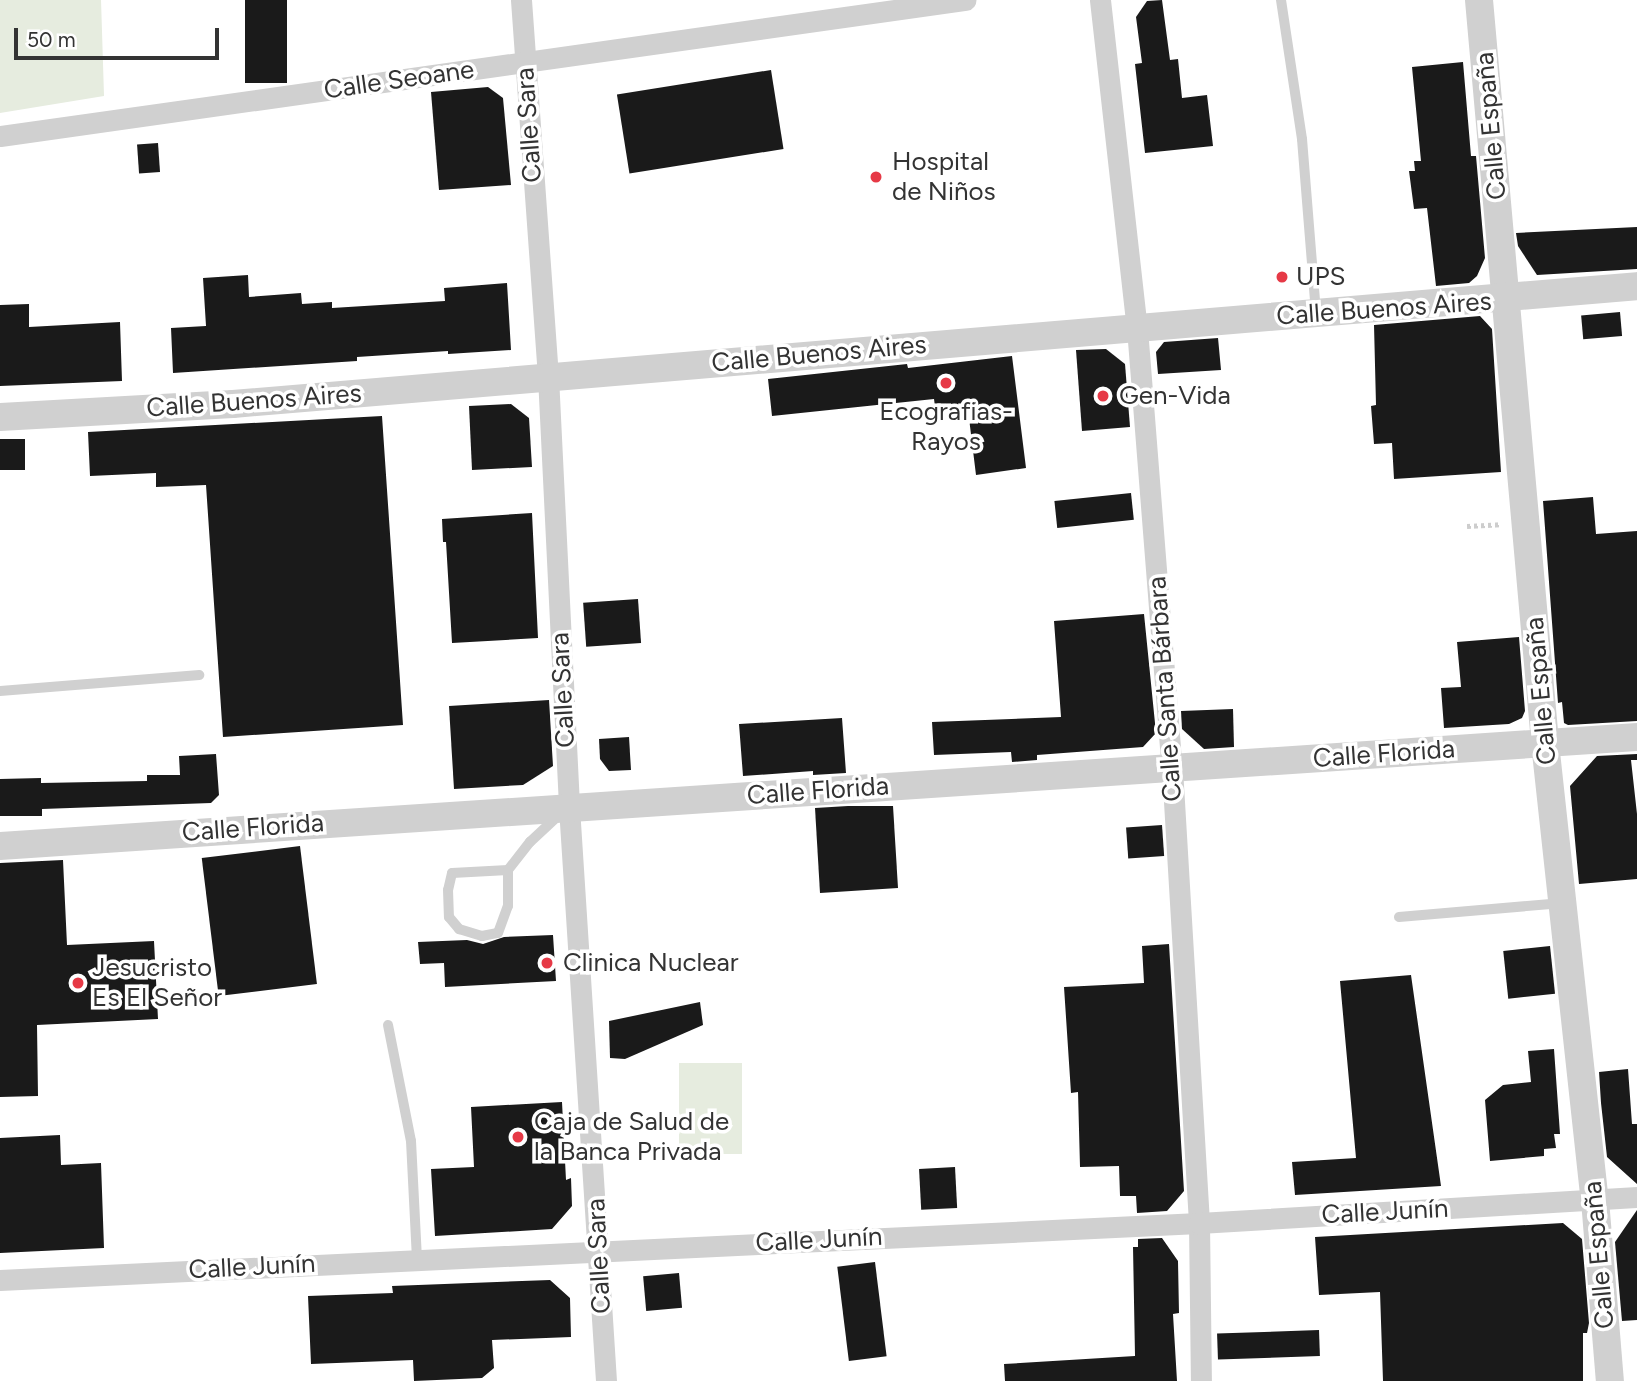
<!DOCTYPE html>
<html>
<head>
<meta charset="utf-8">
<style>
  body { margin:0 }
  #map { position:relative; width:1637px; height:1381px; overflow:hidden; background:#fff; font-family:Figtree,sans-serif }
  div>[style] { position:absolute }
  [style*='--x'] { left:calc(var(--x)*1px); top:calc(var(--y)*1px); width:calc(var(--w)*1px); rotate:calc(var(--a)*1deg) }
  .green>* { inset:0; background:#e6ecdf; transform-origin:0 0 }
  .building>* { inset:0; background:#1a1a1a; transform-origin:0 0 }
  .path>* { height:4.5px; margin-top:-2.25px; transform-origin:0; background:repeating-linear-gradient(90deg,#cdcdcd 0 3.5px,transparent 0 7px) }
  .service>* { height:10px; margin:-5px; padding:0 5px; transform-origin:5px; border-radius:5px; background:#d0d0d0 }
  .minor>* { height:21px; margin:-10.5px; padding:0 10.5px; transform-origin:10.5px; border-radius:10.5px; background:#d0d0d0 }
  .tertiary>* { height:28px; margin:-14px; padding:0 14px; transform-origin:14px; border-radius:14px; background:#d0d0d0 }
  .dots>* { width:19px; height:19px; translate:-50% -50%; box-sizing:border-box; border:4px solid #fff; border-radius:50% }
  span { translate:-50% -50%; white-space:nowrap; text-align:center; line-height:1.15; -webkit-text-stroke:7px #fff; paint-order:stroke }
  .street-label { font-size:26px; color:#333 }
  .poi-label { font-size:26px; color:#333 }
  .left { translate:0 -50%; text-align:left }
  .scale { position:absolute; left:14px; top:28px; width:205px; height:32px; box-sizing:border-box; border:4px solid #333; border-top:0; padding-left:9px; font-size:21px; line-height:24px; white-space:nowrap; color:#333; -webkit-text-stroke:5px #fff; paint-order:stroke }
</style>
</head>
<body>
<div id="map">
  <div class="green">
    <div style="clip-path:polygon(0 0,101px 0,104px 96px,0 113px)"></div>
    <div style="left:679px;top:1063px;width:63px;height:91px"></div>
  </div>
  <div class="building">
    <div style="left:245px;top:0;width:42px;height:83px"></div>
    <div style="clip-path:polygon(1162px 0,1170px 60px,1178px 59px,1182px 98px,1207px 95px,1213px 146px,1145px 153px,1135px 64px,1142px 63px,1136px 17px,1147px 1px)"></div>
    <div style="clip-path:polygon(1463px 62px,1471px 156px,1476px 156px,1485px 258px,1477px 276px,1469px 283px,1436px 286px,1427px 208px,1414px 209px,1409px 171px,1415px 171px,1414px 161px,1421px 161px,1412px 67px)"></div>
    <div style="left:771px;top:70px;width:80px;height:156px;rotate:81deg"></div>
    <div style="clip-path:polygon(488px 87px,503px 98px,511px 185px,439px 190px,431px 92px)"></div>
    <div style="left:158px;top:143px;width:29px;height:21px;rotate:86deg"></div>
    <div style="clip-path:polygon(1637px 227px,1637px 269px,1537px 275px,1518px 246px,1516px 233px)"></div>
    <div style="clip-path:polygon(248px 275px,249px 297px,301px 293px,302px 304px,332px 302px,332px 308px,445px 301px,444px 288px,507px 283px,511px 350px,448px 354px,448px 351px,357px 357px,357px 361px,173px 373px,171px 328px,206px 326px,203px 278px)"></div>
    <div style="clip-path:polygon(29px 304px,29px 327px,120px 322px,122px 381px,0 386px,0 305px)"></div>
    <div style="left:1620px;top:312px;width:24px;height:39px;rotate:85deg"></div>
    <div style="clip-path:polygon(1480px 316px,1492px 329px,1501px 472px,1394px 479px,1392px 443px,1374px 444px,1371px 406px,1376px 405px,1374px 325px)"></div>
    <div style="clip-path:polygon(1218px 338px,1221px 370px,1158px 374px,1156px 352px,1164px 342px)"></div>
    <div style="clip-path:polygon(1106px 349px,1125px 364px,1130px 427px,1082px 431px,1076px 350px)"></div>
    <div style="clip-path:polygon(1012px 356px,1026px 468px,976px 475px,968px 410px,936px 414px,934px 399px,772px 416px,768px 379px,907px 364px,908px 368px)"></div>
    <div style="clip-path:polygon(511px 404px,529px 418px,532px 467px,472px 470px,469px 406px)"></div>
    <div style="clip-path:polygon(382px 416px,403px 725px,223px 737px,206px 485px,156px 487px,156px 473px,90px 476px,88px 432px)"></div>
    <div style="left:0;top:439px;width:25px;height:31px"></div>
    <div style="left:1131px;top:493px;width:27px;height:77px;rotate:84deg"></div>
    <div style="clip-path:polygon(1593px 497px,1596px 534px,1637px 531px,1637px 721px,1568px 725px,1564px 723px,1562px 702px,1558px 703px,1543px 501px)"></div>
    <div style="clip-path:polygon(532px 513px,538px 638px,452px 643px,446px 542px,443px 542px,442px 519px)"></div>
    <div style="left:638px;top:599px;width:44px;height:55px;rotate:86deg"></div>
    <div style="clip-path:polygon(1144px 614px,1156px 733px,1143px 747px,1037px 755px,1037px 760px,1012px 762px,1011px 752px,934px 755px,932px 722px,1061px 717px,1054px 621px)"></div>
    <div style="clip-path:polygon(1519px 637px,1525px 711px,1522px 718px,1509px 724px,1444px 728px,1441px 688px,1461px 687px,1457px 642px)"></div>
    <div style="clip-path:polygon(549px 700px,553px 766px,523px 785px,454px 789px,449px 706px)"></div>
    <div style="clip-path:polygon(1233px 709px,1234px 747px,1204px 749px,1182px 729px,1181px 711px)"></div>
    <div style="clip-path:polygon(842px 718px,846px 773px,813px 775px,813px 771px,743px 776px,739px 724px)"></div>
    <div style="clip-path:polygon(629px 737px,631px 770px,609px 771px,600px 759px,599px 739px)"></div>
    <div style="clip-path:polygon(216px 754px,219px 795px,211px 803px,42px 809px,42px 816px,0 816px,0 779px,41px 778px,41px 783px,147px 781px,147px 775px,180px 775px,179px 756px)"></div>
    <div style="clip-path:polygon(1637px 754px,1637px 760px,1631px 760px,1637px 814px,1637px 879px,1579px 884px,1570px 786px,1597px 756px)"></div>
    <div style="clip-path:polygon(848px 806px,893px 806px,898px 888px,820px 893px,815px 808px)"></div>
    <div style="left:1162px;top:825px;width:31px;height:36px;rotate:86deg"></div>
    <div style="left:300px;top:846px;width:139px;height:99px;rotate:83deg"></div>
    <div style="clip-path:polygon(63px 860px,67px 945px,154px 941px,158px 1019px,37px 1025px,38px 1096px,0 1097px,0 863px)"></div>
    <div style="clip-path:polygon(553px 935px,556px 981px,445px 987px,444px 963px,420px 964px,418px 942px,467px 940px,483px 944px,504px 937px)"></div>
    <div style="clip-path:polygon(1169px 944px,1184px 1191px,1167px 1211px,1137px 1213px,1136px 1196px,1120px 1196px,1119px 1166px,1080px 1167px,1078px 1092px,1071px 1093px,1064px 987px,1144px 983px,1142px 946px)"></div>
    <div style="left:1550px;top:946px;width:48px;height:47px;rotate:84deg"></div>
    <div style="clip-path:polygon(1411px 975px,1441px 1186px,1295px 1195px,1292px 1162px,1356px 1158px,1340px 981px)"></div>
    <div style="clip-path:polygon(700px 1002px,703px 1025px,625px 1059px,610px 1058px,609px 1021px)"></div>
    <div style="clip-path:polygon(1554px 1049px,1560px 1134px,1554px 1134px,1556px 1148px,1544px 1149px,1544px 1156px,1490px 1161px,1485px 1100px,1503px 1085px,1531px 1082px,1528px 1051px)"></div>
    <div style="clip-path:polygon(1628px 1069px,1632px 1124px,1637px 1124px,1637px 1184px,1607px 1157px,1601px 1103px,1599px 1072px)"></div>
    <div style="clip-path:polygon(562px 1102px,566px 1180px,571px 1178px,572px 1206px,552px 1229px,435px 1236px,431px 1169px,474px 1167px,471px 1107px)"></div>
    <div style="clip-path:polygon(60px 1135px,61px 1165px,101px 1163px,104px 1248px,0 1253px,0 1138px)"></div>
    <div style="left:955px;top:1167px;width:41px;height:36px;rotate:87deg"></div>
    <div style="clip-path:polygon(1637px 1210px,1637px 1320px,1622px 1321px,1615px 1242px)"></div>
    <div style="clip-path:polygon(1563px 1223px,1582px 1239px,1589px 1323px,1587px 1333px,1583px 1333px,1583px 1381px,1383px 1381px,1380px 1292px,1319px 1295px,1315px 1237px)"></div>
    <div style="clip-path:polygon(1162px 1238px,1178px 1261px,1179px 1313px,1173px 1314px,1177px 1381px,1005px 1381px,1004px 1364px,1135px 1356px,1133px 1247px,1138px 1247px,1138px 1239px)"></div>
    <div style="left:875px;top:1262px;width:95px;height:38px;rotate:83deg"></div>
    <div style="left:679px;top:1273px;width:35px;height:36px;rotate:85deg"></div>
    <div style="clip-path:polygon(550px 1280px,570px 1298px,571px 1337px,492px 1340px,494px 1368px,482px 1378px,414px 1381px,413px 1360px,311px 1364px,308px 1296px,393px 1293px,392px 1286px)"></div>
    <div style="left:1319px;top:1330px;width:26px;height:102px;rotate:88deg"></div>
  </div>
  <div class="path">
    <div style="--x:1467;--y:526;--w:34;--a:-3"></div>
  </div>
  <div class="service">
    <div style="--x:1281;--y:0;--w:141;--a:81.4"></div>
    <div style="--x:1302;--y:139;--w:175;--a:85.4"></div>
    <div style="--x:0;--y:691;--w:200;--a:-4.6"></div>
    <div style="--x:508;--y:870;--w:56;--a:176.9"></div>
    <div style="--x:452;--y:873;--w:17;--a:103"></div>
    <div style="--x:448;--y:890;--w:27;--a:88"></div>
    <div style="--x:449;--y:917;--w:16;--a:50"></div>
    <div style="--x:459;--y:929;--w:24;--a:17"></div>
    <div style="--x:482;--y:936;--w:16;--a:-11"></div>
    <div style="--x:498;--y:933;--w:29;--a:-70"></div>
    <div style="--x:508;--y:906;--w:36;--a:-90"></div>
    <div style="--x:508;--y:870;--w:36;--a:-52"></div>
    <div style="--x:530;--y:842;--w:40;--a:-43"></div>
    <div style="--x:1399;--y:917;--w:164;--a:-4.9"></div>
    <div style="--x:388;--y:1025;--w:118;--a:78.8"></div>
    <div style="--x:411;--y:1141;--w:118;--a:87.1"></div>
  </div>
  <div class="minor">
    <div style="--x:521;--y:0;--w:377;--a:85.9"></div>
    <div style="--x:548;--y:376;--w:432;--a:87.2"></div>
    <div style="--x:569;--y:807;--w:575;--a:86.31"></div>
    <div style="--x:1100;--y:0;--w:330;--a:83.6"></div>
    <div style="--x:1137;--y:328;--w:441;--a:85.5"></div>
    <div style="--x:1172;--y:768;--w:456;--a:86.6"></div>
    <div style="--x:1199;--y:1223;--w:158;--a:89.3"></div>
    <div style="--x:0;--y:136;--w:975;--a:-8.02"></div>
    <div style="--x:0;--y:1280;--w:1200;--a:-2.72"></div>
    <div style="--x:1199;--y:1223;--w:439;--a:-3.4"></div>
  </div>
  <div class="tertiary">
    <div style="--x:1479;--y:0;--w:746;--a:84.92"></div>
    <div style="--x:1545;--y:743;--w:460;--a:83.8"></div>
    <div style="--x:1595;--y:1200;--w:182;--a:85.3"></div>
    <div style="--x:0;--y:417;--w:233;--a:-3.2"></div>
    <div style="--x:233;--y:404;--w:1409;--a:-4.8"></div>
    <div style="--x:0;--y:846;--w:1641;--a:-3.81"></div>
  </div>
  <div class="dots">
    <div style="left:876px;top:177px;background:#e63946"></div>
    <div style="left:1282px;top:277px;background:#e63946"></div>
    <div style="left:946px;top:383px;background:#e63946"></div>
    <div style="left:1103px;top:396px;background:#e63946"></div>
    <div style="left:547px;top:963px;background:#e63946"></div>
    <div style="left:78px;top:983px;background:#e63946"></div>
    <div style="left:518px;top:1137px;background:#e63946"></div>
  </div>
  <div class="street-label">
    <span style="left:399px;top:80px;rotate:-8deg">Calle Seoane</span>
    <span style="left:529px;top:125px;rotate:-94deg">Calle Sara</span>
    <span style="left:1491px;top:126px;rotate:-95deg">Calle España</span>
    <span style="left:1384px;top:309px;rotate:-4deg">Calle Buenos Aires</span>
    <span style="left:819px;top:354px;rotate:-5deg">Calle Buenos Aires</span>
    <span style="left:254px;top:401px;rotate:-4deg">Calle Buenos Aires</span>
    <span style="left:1165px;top:689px;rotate:-94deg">Calle Santa Bárbara</span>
    <span style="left:563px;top:690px;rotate:-93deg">Calle Sara</span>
    <span style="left:1541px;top:691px;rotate:-95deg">Calle España</span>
    <span style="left:1384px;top:754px;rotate:-4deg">Calle Florida</span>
    <span style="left:818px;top:791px;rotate:-4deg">Calle Florida</span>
    <span style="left:253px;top:828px;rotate:-4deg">Calle Florida</span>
    <span style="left:1385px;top:1212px;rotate:-3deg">Calle Junín</span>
    <span style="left:819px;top:1240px;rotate:-3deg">Calle Junín</span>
    <span style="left:1599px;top:1255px;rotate:-95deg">Calle España</span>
    <span style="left:599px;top:1256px;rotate:-93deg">Calle Sara</span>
    <span style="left:252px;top:1267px;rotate:-3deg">Calle Junín</span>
  </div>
  <div class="poi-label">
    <span class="left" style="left:892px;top:177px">Hospital<br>de Niños</span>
    <span class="left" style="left:1296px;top:277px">UPS</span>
    <span class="left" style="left:1119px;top:396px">Gen-Vida</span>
    <span style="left:946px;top:427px">Ecografias-<br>Rayos</span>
    <span class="left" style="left:563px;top:963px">Clinica Nuclear</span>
    <span class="left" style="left:92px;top:983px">Jesucristo<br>Es El Señor</span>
    <span class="left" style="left:534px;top:1137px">Caja de Salud de<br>la Banca Privada</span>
  </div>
  <div class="scale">50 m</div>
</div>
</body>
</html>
